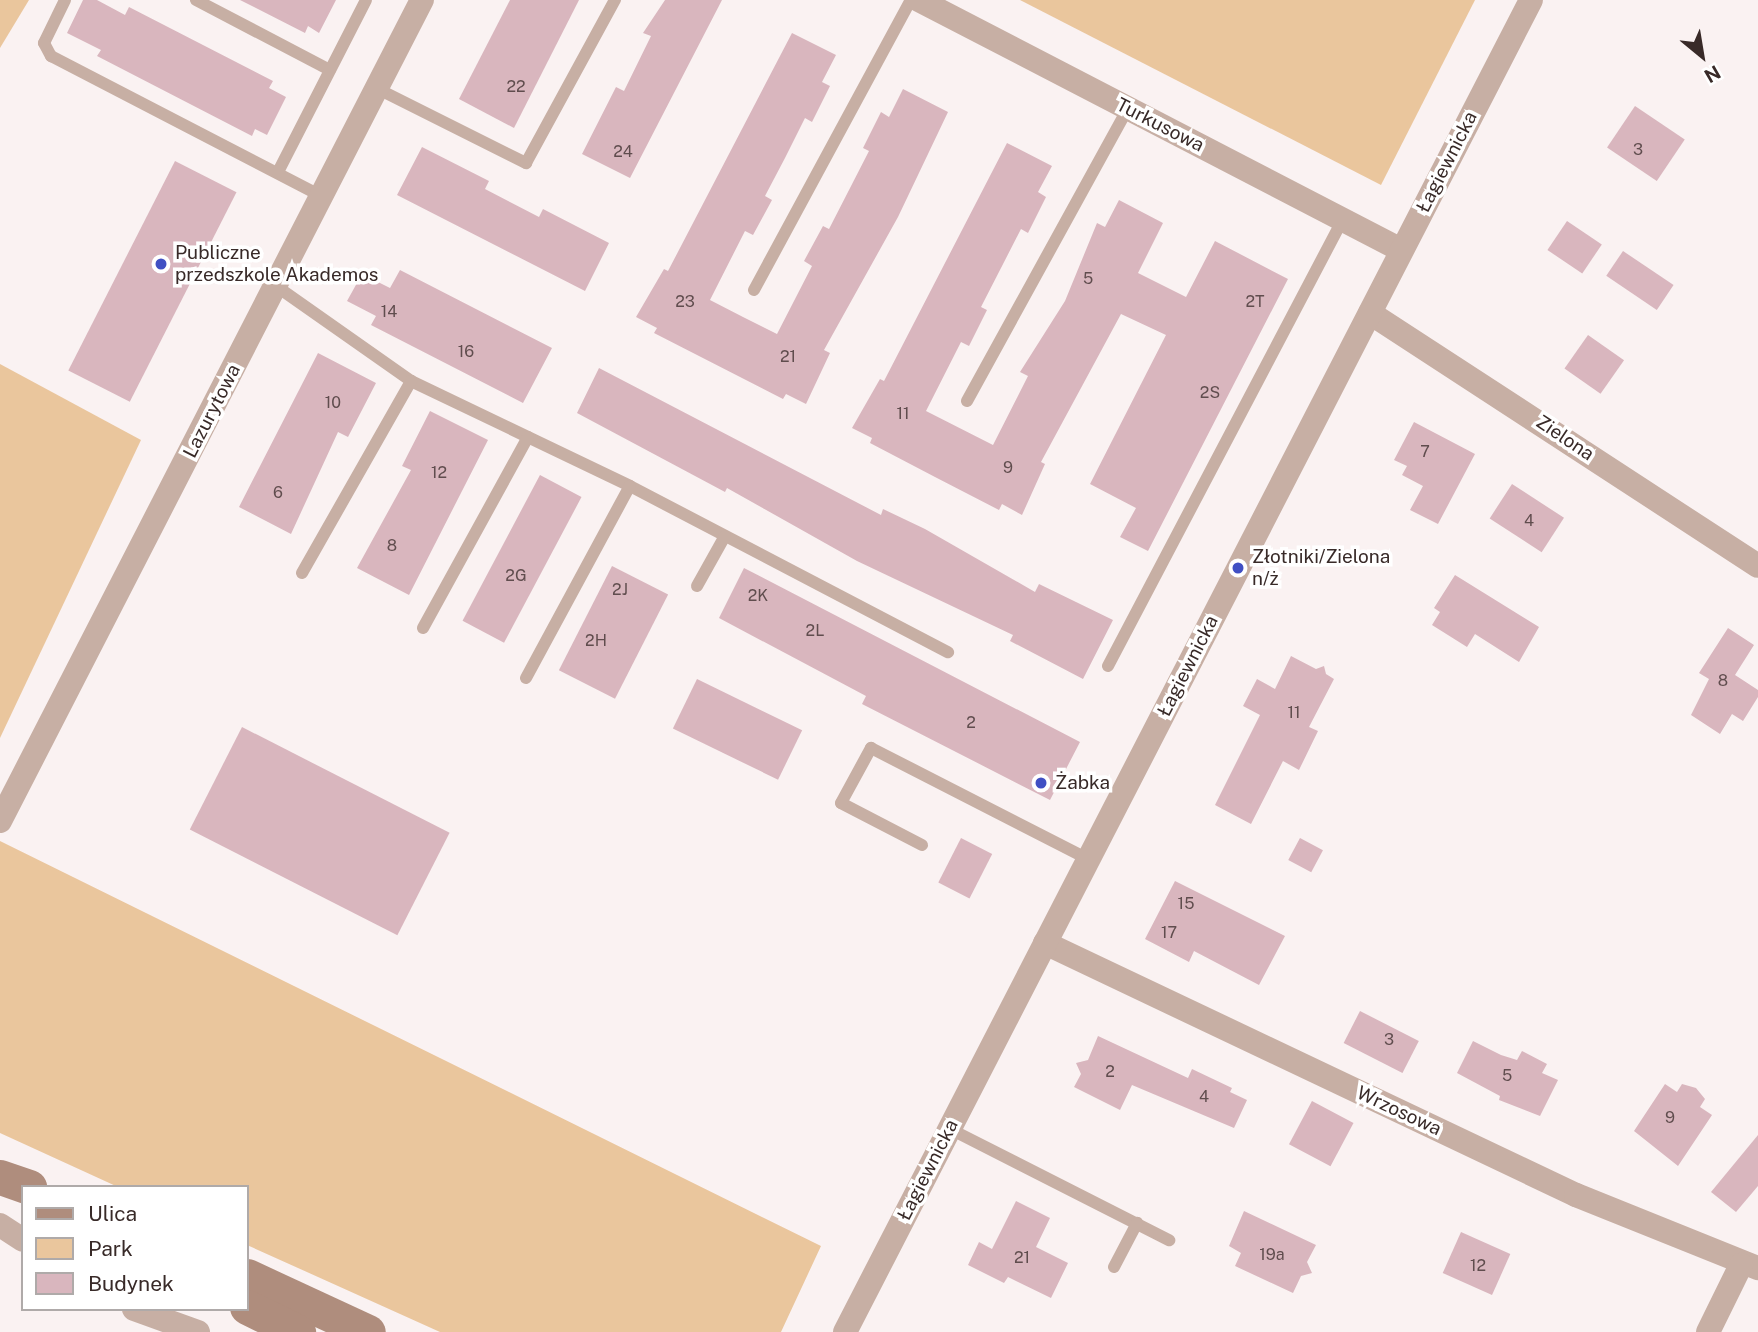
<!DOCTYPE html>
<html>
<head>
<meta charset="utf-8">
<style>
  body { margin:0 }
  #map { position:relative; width:1758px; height:1332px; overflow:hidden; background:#faf2f2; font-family:"Public Sans",sans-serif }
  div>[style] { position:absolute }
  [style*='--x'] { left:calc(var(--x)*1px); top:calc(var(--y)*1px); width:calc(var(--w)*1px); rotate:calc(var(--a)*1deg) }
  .green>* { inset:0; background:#eac69d }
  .building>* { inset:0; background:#d9b6be; transform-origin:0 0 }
  .lane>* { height:12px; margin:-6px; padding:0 6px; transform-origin:6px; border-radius:6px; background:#c7afa4 }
  .street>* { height:24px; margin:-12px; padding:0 12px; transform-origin:12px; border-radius:12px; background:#c7afa4 }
  .secondary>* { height:35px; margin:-17.5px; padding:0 17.5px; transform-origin:17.5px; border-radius:17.5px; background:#af8d7d }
  .dots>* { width:19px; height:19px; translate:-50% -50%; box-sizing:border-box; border:4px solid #fff; border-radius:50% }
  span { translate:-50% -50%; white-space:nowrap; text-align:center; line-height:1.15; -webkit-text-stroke:7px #fff; paint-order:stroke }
  .number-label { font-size:16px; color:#604d4e }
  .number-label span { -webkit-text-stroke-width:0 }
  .street-label { font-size:19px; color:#382a28 }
  .poi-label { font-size:19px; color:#382a28 }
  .left { translate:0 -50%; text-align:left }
  .legend { position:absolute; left:21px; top:1185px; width:228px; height:126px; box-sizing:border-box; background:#fff; border:2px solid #afaaa9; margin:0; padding:9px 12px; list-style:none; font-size:21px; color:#382a28 }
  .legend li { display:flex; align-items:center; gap:14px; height:35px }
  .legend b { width:35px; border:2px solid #afaaa9 }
  .north { position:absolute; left:1667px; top:21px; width:70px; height:70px; -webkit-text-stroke:5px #fff; paint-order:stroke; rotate:150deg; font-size:19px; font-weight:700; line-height:28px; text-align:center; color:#382a28 }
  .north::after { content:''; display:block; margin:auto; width:24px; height:32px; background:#382a28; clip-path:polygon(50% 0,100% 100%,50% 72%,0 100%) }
</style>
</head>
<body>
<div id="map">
  <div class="green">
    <div style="clip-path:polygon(0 0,29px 0,0 48px)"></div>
    <div style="clip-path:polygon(1020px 0,1475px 0,1381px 185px)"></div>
    <div style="clip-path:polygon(0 364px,141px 440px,0 738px)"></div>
    <div style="clip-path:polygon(0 841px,821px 1246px,781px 1332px,440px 1332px,247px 1245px,247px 1187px,118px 1187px,0 1133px)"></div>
  </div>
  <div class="building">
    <div style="clip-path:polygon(83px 0,97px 0,125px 15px,129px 7px,273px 81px,269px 88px,286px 97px,267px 135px,255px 129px,252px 136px,97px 56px,101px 50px,67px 33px)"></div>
    <div style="clip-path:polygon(240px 0,336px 0,319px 33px,308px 26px,305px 33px)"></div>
    <div style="clip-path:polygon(510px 0,579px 0,514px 128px,459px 99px)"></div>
    <div style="clip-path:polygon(665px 0,722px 0,630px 178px,582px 154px,616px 87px,624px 91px,651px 36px,643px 33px)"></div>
    <div style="clip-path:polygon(792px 33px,836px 55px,822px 82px,830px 86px,812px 122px,805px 118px,785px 158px,765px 196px,772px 200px,753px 235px,745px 231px,710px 300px,743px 317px,777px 334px,812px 266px,804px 261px,823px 226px,829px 229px,869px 151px,863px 148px,881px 112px,889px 117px,903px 89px,948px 112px,898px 217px,824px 350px,830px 353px,806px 404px,786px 394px,783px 399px,654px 333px,657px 328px,636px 317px,664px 269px,668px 271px)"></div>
    <div style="left:1635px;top:106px;width:60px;height:50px;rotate:34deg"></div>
    <div style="clip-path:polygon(1007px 143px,1052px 166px,1038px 192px,1046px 197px,1028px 233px,1021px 229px,981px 307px,987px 310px,969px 346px,961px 342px,926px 411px,993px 445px,1028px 376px,1020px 372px,1065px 301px,1097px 223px,1105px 227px,1119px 200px,1163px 223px,1138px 273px,1186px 297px,1215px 241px,1288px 279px,1148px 551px,1120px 537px,1136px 508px,1090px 484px,1166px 335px,1121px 314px,1041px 462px,1045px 464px,1022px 515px,1002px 504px,999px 510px,935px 477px,870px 443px,872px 438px,852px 428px,880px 379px,884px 381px)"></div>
    <div style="clip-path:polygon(422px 147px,489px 181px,485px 189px,539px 217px,543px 209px,609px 243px,585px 291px,397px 195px)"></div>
    <div style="left:175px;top:161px;width:69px;height:235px;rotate:27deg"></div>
    <div style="left:1567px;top:221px;width:42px;height:35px;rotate:34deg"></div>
    <div style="left:1623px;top:251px;width:61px;height:30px;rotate:34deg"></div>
    <div style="clip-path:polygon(400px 270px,552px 348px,523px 403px,371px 325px,376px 316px,347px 301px,362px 274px,390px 288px)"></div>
    <div style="left:1588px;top:335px;width:44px;height:41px;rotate:35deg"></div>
    <div style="clip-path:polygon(318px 353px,376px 383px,348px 437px,338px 432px,291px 534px,239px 507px)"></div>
    <div style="clip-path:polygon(599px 368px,881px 515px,883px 509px,925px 529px,1035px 592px,1039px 584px,1113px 620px,1083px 679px,1010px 641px,1013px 635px,857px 561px,727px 488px,725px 492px,577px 413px)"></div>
    <div style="clip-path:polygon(430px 411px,488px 440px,409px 595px,357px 568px,411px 470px,402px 466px)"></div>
    <div style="clip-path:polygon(1414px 422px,1475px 454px,1438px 524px,1410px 510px,1423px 486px,1402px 475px,1407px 466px,1394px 460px)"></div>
    <div style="left:540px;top:475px;width:47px;height:165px;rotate:28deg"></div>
    <div style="left:1512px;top:484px;width:62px;height:41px;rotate:33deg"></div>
    <div style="left:612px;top:566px;width:63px;height:117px;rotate:27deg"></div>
    <div style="clip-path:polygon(744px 568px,1080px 742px,1050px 800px,862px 704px,866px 696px,719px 618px)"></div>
    <div style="clip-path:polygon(1455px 575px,1539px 627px,1519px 662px,1475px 634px,1467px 647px,1432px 625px,1440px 612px,1434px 608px)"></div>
    <div style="clip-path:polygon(1728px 628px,1754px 645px,1735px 675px,1758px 690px,1758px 697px,1743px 721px,1732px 714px,1720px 734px,1691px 715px,1709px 679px,1699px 673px)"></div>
    <div style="clip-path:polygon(1291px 656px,1316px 669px,1324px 666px,1326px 674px,1334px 679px,1309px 727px,1318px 731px,1299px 770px,1283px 761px,1251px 824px,1215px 805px,1260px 715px,1243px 706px,1257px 679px,1275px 689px)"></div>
    <div style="left:697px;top:679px;width:117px;height:55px;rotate:26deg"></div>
    <div style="left:242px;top:727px;width:233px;height:115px;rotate:27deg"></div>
    <div style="left:961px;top:838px;width:35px;height:50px;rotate:27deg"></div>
    <div style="left:1300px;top:838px;width:26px;height:25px;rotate:28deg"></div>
    <div style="clip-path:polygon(1175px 881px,1285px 936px,1259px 985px,1194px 951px,1189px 962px,1145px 939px)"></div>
    <div style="left:1360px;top:1011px;width:66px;height:36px;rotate:27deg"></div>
    <div style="clip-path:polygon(1098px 1036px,1188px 1078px,1192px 1069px,1232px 1088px,1230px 1092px,1247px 1100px,1234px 1128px,1132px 1085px,1120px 1110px,1074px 1087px,1081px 1074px,1076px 1063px,1088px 1060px)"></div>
    <div style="clip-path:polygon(1473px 1041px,1501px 1055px,1517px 1060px,1522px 1051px,1547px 1064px,1542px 1073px,1558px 1080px,1540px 1116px,1499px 1100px,1500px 1096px,1457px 1073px)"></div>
    <div style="clip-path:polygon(1665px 1084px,1677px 1092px,1682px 1084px,1696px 1088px,1705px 1099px,1700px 1107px,1712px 1115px,1678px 1166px,1634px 1131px)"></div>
    <div style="left:1312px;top:1101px;width:47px;height:49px;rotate:28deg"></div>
    <div style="clip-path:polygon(1758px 1135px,1758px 1186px,1736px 1212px,1711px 1192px)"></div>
    <div style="clip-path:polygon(1016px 1201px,1050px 1218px,1036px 1247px,1068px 1263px,1051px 1298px,1008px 1277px,1004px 1283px,968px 1265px,979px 1242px,992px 1249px)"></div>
    <div style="clip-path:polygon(1244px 1211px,1316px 1245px,1307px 1262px,1312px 1273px,1301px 1276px,1293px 1293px,1235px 1266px,1241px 1253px,1229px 1246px)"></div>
    <div style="left:1461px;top:1232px;width:54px;height:45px;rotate:24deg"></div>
  </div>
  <div class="lane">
    <div style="--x:65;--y:0;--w:48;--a:116"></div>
    <div style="--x:44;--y:43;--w:15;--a:62"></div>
    <div style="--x:51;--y:56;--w:304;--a:27.4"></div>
    <div style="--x:196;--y:0;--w:151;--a:27.6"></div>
    <div style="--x:376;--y:88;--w:168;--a:26.6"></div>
    <div style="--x:526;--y:163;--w:186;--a:-61.4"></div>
    <div style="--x:278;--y:172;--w:193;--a:-62.9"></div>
    <div style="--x:276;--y:286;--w:165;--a:35.1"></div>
    <div style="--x:411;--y:381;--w:243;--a:25.6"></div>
    <div style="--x:630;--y:486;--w:359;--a:27.6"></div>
    <div style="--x:754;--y:290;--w:330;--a:-61.6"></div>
    <div style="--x:967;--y:401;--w:334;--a:-61.2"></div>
    <div style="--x:302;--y:573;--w:221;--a:-60.4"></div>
    <div style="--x:697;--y:586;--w:57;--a:-60.8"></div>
    <div style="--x:423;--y:628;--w:218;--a:-61.2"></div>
    <div style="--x:1108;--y:666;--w:505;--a:-62.27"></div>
    <div style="--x:526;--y:678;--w:218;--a:-61.6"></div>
    <div style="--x:922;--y:845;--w:91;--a:-152.6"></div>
    <div style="--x:841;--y:803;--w:63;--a:-61.4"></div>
    <div style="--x:871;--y:748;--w:244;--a:27.1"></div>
    <div style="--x:950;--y:1129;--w:246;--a:26.9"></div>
    <div style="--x:1114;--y:1267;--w:50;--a:-62.4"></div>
  </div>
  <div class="street">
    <div style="--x:919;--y:0;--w:543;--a:27.41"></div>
    <div style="--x:1370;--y:313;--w:463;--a:33.1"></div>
    <div style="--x:0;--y:821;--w:923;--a:-62.8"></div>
    <div style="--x:1045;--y:943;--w:588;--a:25.39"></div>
    <div style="--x:1576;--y:1195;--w:196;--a:21.9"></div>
    <div style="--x:0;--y:1225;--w:27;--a:33"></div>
    <div style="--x:134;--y:1309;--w:68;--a:19.8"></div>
    <div style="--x:845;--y:1332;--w:1498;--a:-62.75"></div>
    <div style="--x:1708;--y:1332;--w:75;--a:-63.8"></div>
  </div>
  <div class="secondary">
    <div style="--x:0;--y:1177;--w:31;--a:19"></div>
    <div style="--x:247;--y:1276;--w:133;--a:24.8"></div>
    <div style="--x:247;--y:1307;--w:57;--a:26.1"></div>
  </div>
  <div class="dots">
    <div style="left:161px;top:264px;background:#404fc3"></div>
    <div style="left:1238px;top:568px;background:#404fc3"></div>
    <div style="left:1041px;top:783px;background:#404fc3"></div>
  </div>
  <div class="number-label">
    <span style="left:516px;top:87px">22</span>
    <span style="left:1638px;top:150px">3</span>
    <span style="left:623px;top:152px">24</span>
    <span style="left:1088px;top:279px">5</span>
    <span style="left:685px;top:302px">23</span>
    <span style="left:1255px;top:302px">2T</span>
    <span style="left:389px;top:312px">14</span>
    <span style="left:466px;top:352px">16</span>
    <span style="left:788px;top:357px">21</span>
    <span style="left:1210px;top:393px">2S</span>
    <span style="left:333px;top:403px">10</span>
    <span style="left:903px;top:414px">11</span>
    <span style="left:1425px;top:452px">7</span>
    <span style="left:1008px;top:468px">9</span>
    <span style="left:439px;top:473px">12</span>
    <span style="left:278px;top:493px">6</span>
    <span style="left:1529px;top:521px">4</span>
    <span style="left:392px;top:546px">8</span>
    <span style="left:516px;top:576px">2G</span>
    <span style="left:620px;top:590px">2J</span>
    <span style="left:758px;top:596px">2K</span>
    <span style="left:815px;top:631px">2L</span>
    <span style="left:596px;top:641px">2H</span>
    <span style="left:1723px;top:681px">8</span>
    <span style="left:1294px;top:713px">11</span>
    <span style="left:971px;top:723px">2</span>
    <span style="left:1186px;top:904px">15</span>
    <span style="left:1169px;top:933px">17</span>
    <span style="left:1389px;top:1040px">3</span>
    <span style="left:1110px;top:1072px">2</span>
    <span style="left:1507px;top:1076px">5</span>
    <span style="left:1204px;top:1097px">4</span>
    <span style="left:1670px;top:1118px">9</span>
    <span style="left:1272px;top:1255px">19a</span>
    <span style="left:1022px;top:1258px">21</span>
    <span style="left:1478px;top:1266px">12</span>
  </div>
  <div class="street-label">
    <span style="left:1160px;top:125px;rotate:27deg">Turkusowa</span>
    <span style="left:1447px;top:162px;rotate:-63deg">Łagiewnicka</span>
    <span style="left:212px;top:411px;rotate:-63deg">Lazurytowa</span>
    <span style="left:1565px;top:438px;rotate:34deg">Zielona</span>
    <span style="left:1188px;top:666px;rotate:-63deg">Łagiewnicka</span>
    <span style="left:1399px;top:1111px;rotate:25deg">Wrzosowa</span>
    <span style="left:928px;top:1170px;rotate:-63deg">Łagiewnicka</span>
  </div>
  <div class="poi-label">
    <span class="left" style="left:175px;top:264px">Publiczne<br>przedszkole Akademos</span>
    <span class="left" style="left:1252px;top:568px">Złotniki/Zielona<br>n/ż</span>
    <span class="left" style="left:1055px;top:783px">Żabka</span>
  </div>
  <ul class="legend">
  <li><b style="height:9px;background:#af8d7d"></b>Ulica</li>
  <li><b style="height:19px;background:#eac69d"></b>Park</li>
  <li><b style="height:19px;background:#d9b6be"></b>Budynek</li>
  </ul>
  <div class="north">N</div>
</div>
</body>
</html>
